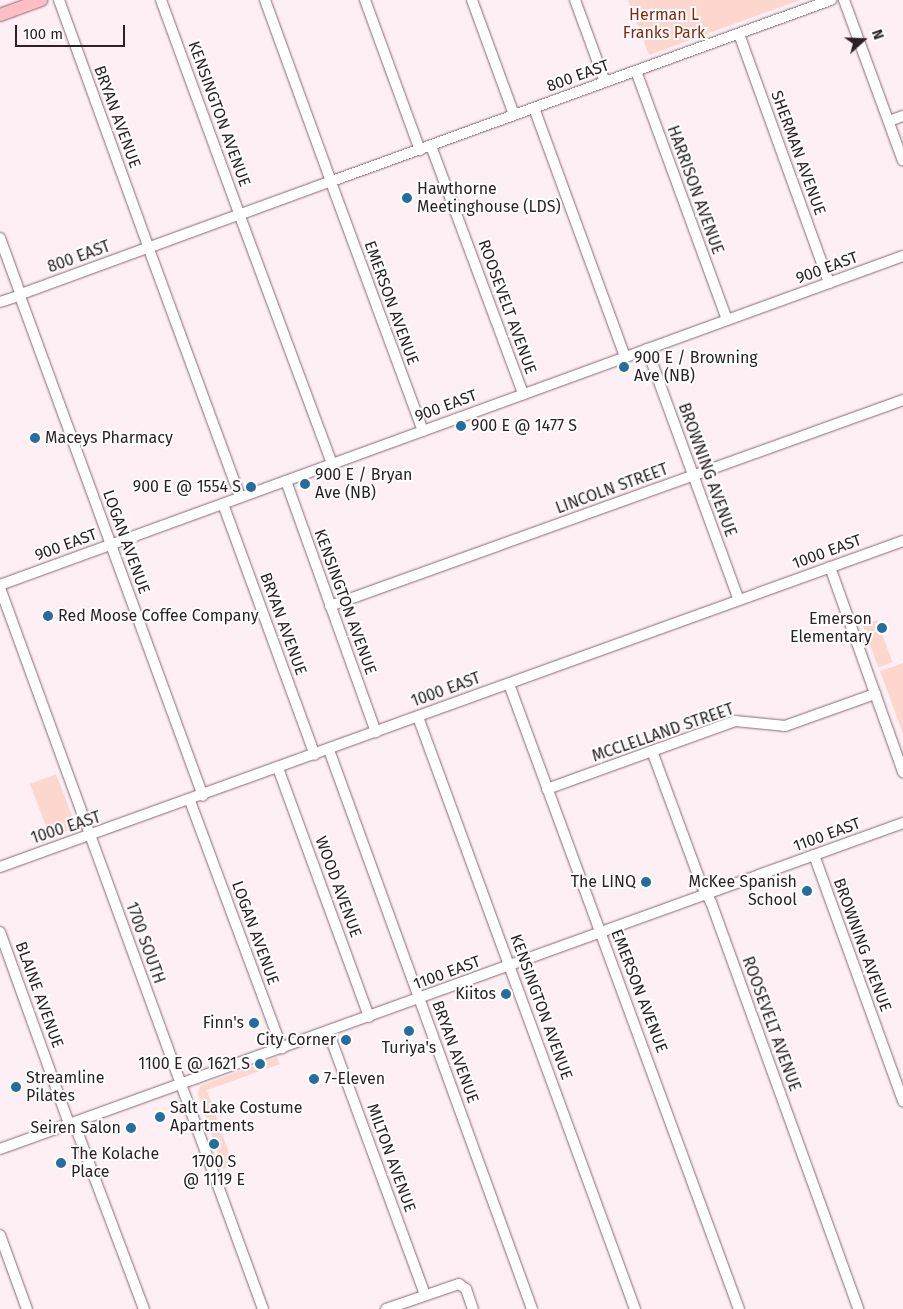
<!DOCTYPE html>
<html>
<head>
<meta charset="utf-8">
<style>
  body { margin:0 }
  #map { position:relative; width:903px; height:1309px; overflow:hidden; background:#fdeff4; font-family:"Fira Sans",sans-serif }
  div>[style] { position:absolute }
  [style*='--x'] { left:calc(var(--x)*1px); top:calc(var(--y)*1px); width:calc(var(--w)*1px); rotate:calc(var(--a)*1deg) }
  .green>* { inset:0; background:#fdd7cd; transform-origin:0 0 }
  .roads { filter:drop-shadow(0 0 1px #886976) drop-shadow(0 0 1px #886976) }
  .minor>* { height:10px; margin:-5px; padding:0 5px; transform-origin:5px; border-radius:5px; background:#fff }
  .major>* { height:12px; margin:-6px; padding:0 6px; transform-origin:6px; border-radius:6px; background:#ffbec6 }
  .dots>* { width:14px; height:14px; translate:-50% -50%; box-sizing:border-box; border:2px solid #fff; border-radius:50% }
  span { translate:-50% -50%; white-space:nowrap; text-align:center; line-height:1.15; -webkit-text-stroke:4px #fff; paint-order:stroke }
  .park-label { font-size:16px; color:#89250f }
  .street-label { font-size:16px; color:#2d2026 }
  .poi-label { font-size:16px; color:#2d2026 }
  .left { translate:0 -50%; text-align:left }
  .right { translate:-100% -50%; text-align:right }
  .north { position:absolute; left:838px; top:15px; width:50px; height:50px; -webkit-text-stroke:4px #fff; paint-order:stroke; rotate:70deg; font-size:14px; font-weight:700; line-height:20px; text-align:center; color:#2d2026 }
  .north::after { content:''; display:block; margin:auto; width:18px; height:22px; background:#2d2026; clip-path:polygon(50% 0,100% 100%,50% 72%,0 100%) }
  .scale { position:absolute; left:15px; top:25px; width:110px; height:22px; box-sizing:border-box; border:2px solid #2d2026; border-top:0; padding-left:6px; font-size:15px; line-height:18px; white-space:nowrap; color:#2d2026; -webkit-text-stroke:4px #fff; paint-order:stroke }
</style>
</head>
<body>
<div id="map">
  <div class="green">
    <div style="clip-path:polygon(628px 0,800px 0,649px 55px)"></div>
    <div style="left:877px;top:620px;width:45px;height:15px;rotate:70deg"></div>
    <div style="clip-path:polygon(903px 663px,903px 734px,880px 671px)"></div>
    <div style="left:56px;top:774px;width:57px;height:28px;rotate:69deg"></div>
    <div style="clip-path:polygon(277px 1057px,280px 1064px,207px 1090px,233px 1165px,223px 1169px,198px 1094px,200px 1086px)"></div>
  </div>
  <div class="roads">
    <div class="minor">
      <div style="--x:59;--y:0;--w:258;--a:70.1"></div>
      <div style="--x:161;--y:0;--w:224;--a:69.9"></div>
      <div style="--x:265;--y:0;--w:187;--a:70"></div>
      <div style="--x:365;--y:0;--w:160;--a:69.9"></div>
      <div style="--x:472;--y:0;--w:122;--a:69.9"></div>
      <div style="--x:575;--y:0;--w:87;--a:69.9"></div>
      <div style="--x:844;--y:0;--w:171;--a:69.9"></div>
      <div style="--x:739;--y:34;--w:265;--a:70.1"></div>
      <div style="--x:636;--y:71;--w:265;--a:69.9"></div>
      <div style="--x:534;--y:108;--w:265;--a:69.9"></div>
      <div style="--x:889;--y:121;--w:15;--a:-20"></div>
      <div style="--x:431;--y:146;--w:265;--a:69.6"></div>
      <div style="--x:335;--y:180;--w:528;--a:-19.95"></div>
      <div style="--x:332;--y:185;--w:262;--a:69.7"></div>
      <div style="--x:244;--y:213;--w:87;--a:-20.1"></div>
      <div style="--x:241;--y:219;--w:261;--a:69.6"></div>
      <div style="--x:0;--y:238;--w:55;--a:69.9"></div>
      <div style="--x:153;--y:246;--w:87;--a:-20.1"></div>
      <div style="--x:150;--y:252;--w:261;--a:69.8"></div>
      <div style="--x:24;--y:293;--w:128;--a:-20.1"></div>
      <div style="--x:21;--y:299;--w:529;--a:69.89"></div>
      <div style="--x:0;--y:302;--w:16;--a:-18"></div>
      <div style="--x:647;--y:349;--w:267;--a:69.9"></div>
      <div style="--x:286;--y:481;--w:267;--a:70.3"></div>
      <div style="--x:223;--y:504;--w:267;--a:69.9"></div>
      <div style="--x:830;--y:567;--w:218;--a:70.4"></div>
      <div style="--x:0;--y:585;--w:961;--a:-20.02"></div>
      <div style="--x:0;--y:588;--w:767;--a:69.96"></div>
      <div style="--x:330;--y:606;--w:609;--a:-19.77"></div>
      <div style="--x:509;--y:684;--w:666;--a:69.8"></div>
      <div style="--x:418;--y:717;--w:631;--a:69.87"></div>
      <div style="--x:329;--y:750;--w:595;--a:70.04"></div>
      <div style="--x:652;--y:751;--w:144;--a:69.7"></div>
      <div style="--x:702;--y:886;--w:18;--a:61"></div>
      <div style="--x:711;--y:902;--w:433;--a:70.1"></div>
      <div style="--x:278;--y:768;--w:265;--a:69.9"></div>
      <div style="--x:547;--y:789;--w:200;--a:-19.9"></div>
      <div style="--x:735;--y:721;--w:50;--a:5.7"></div>
      <div style="--x:785;--y:726;--w:96;--a:-19.6"></div>
      <div style="--x:190;--y:801;--w:264;--a:69.6"></div>
      <div style="--x:814;--y:855;--w:262;--a:70.1"></div>
      <div style="--x:0;--y:867;--w:960;--a:-19.85"></div>
      <div style="--x:0;--y:932;--w:204;--a:70.2"></div>
      <div style="--x:328;--y:1031;--w:281;--a:69.8"></div>
      <div style="--x:74;--y:1123;--w:199;--a:69.4"></div>
      <div style="--x:0;--y:1149;--w:960;--a:-19.85"></div>
      <div style="--x:0;--y:1235;--w:79;--a:70"></div>
      <div style="--x:386;--y:1309;--w:77;--a:-18.9"></div>
      <div style="--x:459;--y:1284;--w:9;--a:36"></div>
      <div style="--x:466;--y:1289;--w:21;--a:71"></div>
    </div>
    <div class="major">
      <div style="--x:0;--y:15;--w:44;--a:-20.1"></div>
    </div>
  </div>
  <div class="dots">
    <div style="left:407px;top:198px;background:#246da0"></div>
    <div style="left:624px;top:367px;background:#246da0"></div>
    <div style="left:461px;top:426px;background:#246da0"></div>
    <div style="left:35px;top:438px;background:#246da0"></div>
    <div style="left:305px;top:484px;background:#246da0"></div>
    <div style="left:251px;top:487px;background:#246da0"></div>
    <div style="left:48px;top:616px;background:#246da0"></div>
    <div style="left:882px;top:628px;background:#246da0"></div>
    <div style="left:646px;top:882px;background:#246da0"></div>
    <div style="left:807px;top:891px;background:#246da0"></div>
    <div style="left:506px;top:994px;background:#246da0"></div>
    <div style="left:254px;top:1023px;background:#246da0"></div>
    <div style="left:409px;top:1031px;background:#246da0"></div>
    <div style="left:346px;top:1040px;background:#246da0"></div>
    <div style="left:260px;top:1064px;background:#246da0"></div>
    <div style="left:314px;top:1079px;background:#246da0"></div>
    <div style="left:16px;top:1087px;background:#246da0"></div>
    <div style="left:160px;top:1117px;background:#246da0"></div>
    <div style="left:131px;top:1128px;background:#246da0"></div>
    <div style="left:214px;top:1144px;background:#246da0"></div>
    <div style="left:61px;top:1163px;background:#246da0"></div>
  </div>
  <div class="park-label">
    <span style="left:664px;top:24px">Herman L<br>Franks Park</span>
  </div>
  <div class="street-label">
    <span style="left:578px;top:76px;rotate:-20deg">800 EAST</span>
    <span style="left:219px;top:114px;rotate:70deg">KENSINGTON AVENUE</span>
    <span style="left:117px;top:117px;rotate:70deg">BRYAN AVENUE</span>
    <span style="left:798px;top:153px;rotate:70deg">SHERMAN AVENUE</span>
    <span style="left:695px;top:190px;rotate:70deg">HARRISON AVENUE</span>
    <span style="left:79px;top:257px;rotate:-20deg">800 EAST</span>
    <span style="left:827px;top:268px;rotate:-20deg">900 EAST</span>
    <span style="left:391px;top:303px;rotate:70deg">EMERSON AVENUE</span>
    <span style="left:507px;top:307px;rotate:70deg">ROOSEVELT AVENUE</span>
    <span style="left:446px;top:406px;rotate:-20deg">900 EAST</span>
    <span style="left:707px;top:470px;rotate:70deg">BROWNING AVENUE</span>
    <span style="left:612px;top:489px;rotate:-20deg">LINCOLN STREET</span>
    <span style="left:126px;top:542px;rotate:70deg">LOGAN AVENUE</span>
    <span style="left:66px;top:545px;rotate:-20deg">900 EAST</span>
    <span style="left:827px;top:552px;rotate:-20deg">1000 EAST</span>
    <span style="left:345px;top:602px;rotate:70deg">KENSINGTON AVENUE</span>
    <span style="left:283px;top:624px;rotate:70deg">BRYAN AVENUE</span>
    <span style="left:446px;top:690px;rotate:-20deg">1000 EAST</span>
    <span style="left:663px;top:733px;rotate:-19deg">MCCLELLAND STREET</span>
    <span style="left:66px;top:828px;rotate:-18deg">1000 EAST</span>
    <span style="left:827px;top:835px;rotate:-20deg">1100 EAST</span>
    <span style="left:338px;top:887px;rotate:70deg">WOOD AVENUE</span>
    <span style="left:255px;top:933px;rotate:70deg">LOGAN AVENUE</span>
    <span style="left:145px;top:943px;rotate:70deg">1700 SOUTH</span>
    <span style="left:862px;top:945px;rotate:70deg">BROWNING AVENUE</span>
    <span style="left:447px;top:973px;rotate:-20deg">1100 EAST</span>
    <span style="left:639px;top:991px;rotate:69deg">EMERSON AVENUE</span>
    <span style="left:39px;top:995px;rotate:70deg">BLAINE AVENUE</span>
    <span style="left:541px;top:1007px;rotate:70deg">KENSINGTON AVENUE</span>
    <span style="left:771px;top:1024px;rotate:70deg">ROOSEVELT AVENUE</span>
    <span style="left:455px;top:1052px;rotate:70deg">BRYAN AVENUE</span>
    <span style="left:391px;top:1158px;rotate:70deg">MILTON AVENUE</span>
  </div>
  <div class="poi-label">
    <span class="left" style="left:417px;top:198px">Hawthorne<br>Meetinghouse (LDS)</span>
    <span class="left" style="left:634px;top:367px">900 E / Browning<br>Ave (NB)</span>
    <span class="left" style="left:471px;top:426px">900 E @ 1477 S</span>
    <span class="left" style="left:45px;top:438px">Maceys Pharmacy</span>
    <span class="left" style="left:315px;top:484px">900 E / Bryan<br>Ave (NB)</span>
    <span class="right" style="left:241px;top:487px">900 E @ 1554 S</span>
    <span class="left" style="left:58px;top:616px">Red Moose Coffee Company</span>
    <span class="right" style="left:872px;top:628px">Emerson<br>Elementary</span>
    <span class="right" style="left:636px;top:882px">The LINQ</span>
    <span class="right" style="left:797px;top:891px">McKee Spanish<br>School</span>
    <span class="right" style="left:496px;top:994px">Kiitos</span>
    <span class="right" style="left:244px;top:1023px">Finn's</span>
    <span class="right" style="left:336px;top:1040px">City Corner</span>
    <span style="left:409px;top:1048px">Turiya's</span>
    <span class="right" style="left:250px;top:1064px">1100 E @ 1621 S</span>
    <span class="left" style="left:26px;top:1087px">Streamline<br>Pilates</span>
    <span class="left" style="left:324px;top:1079px">7-Eleven</span>
    <span class="left" style="left:170px;top:1117px">Salt Lake Costume<br>Apartments</span>
    <span class="right" style="left:121px;top:1128px">Seiren Salon</span>
    <span class="left" style="left:71px;top:1163px">The Kolache<br>Place</span>
    <span style="left:214px;top:1171px">1700 S<br>@ 1119 E</span>
  </div>
  <div class="north">N</div>
  <div class="scale">100 m</div>
</div>
</body>
</html>
